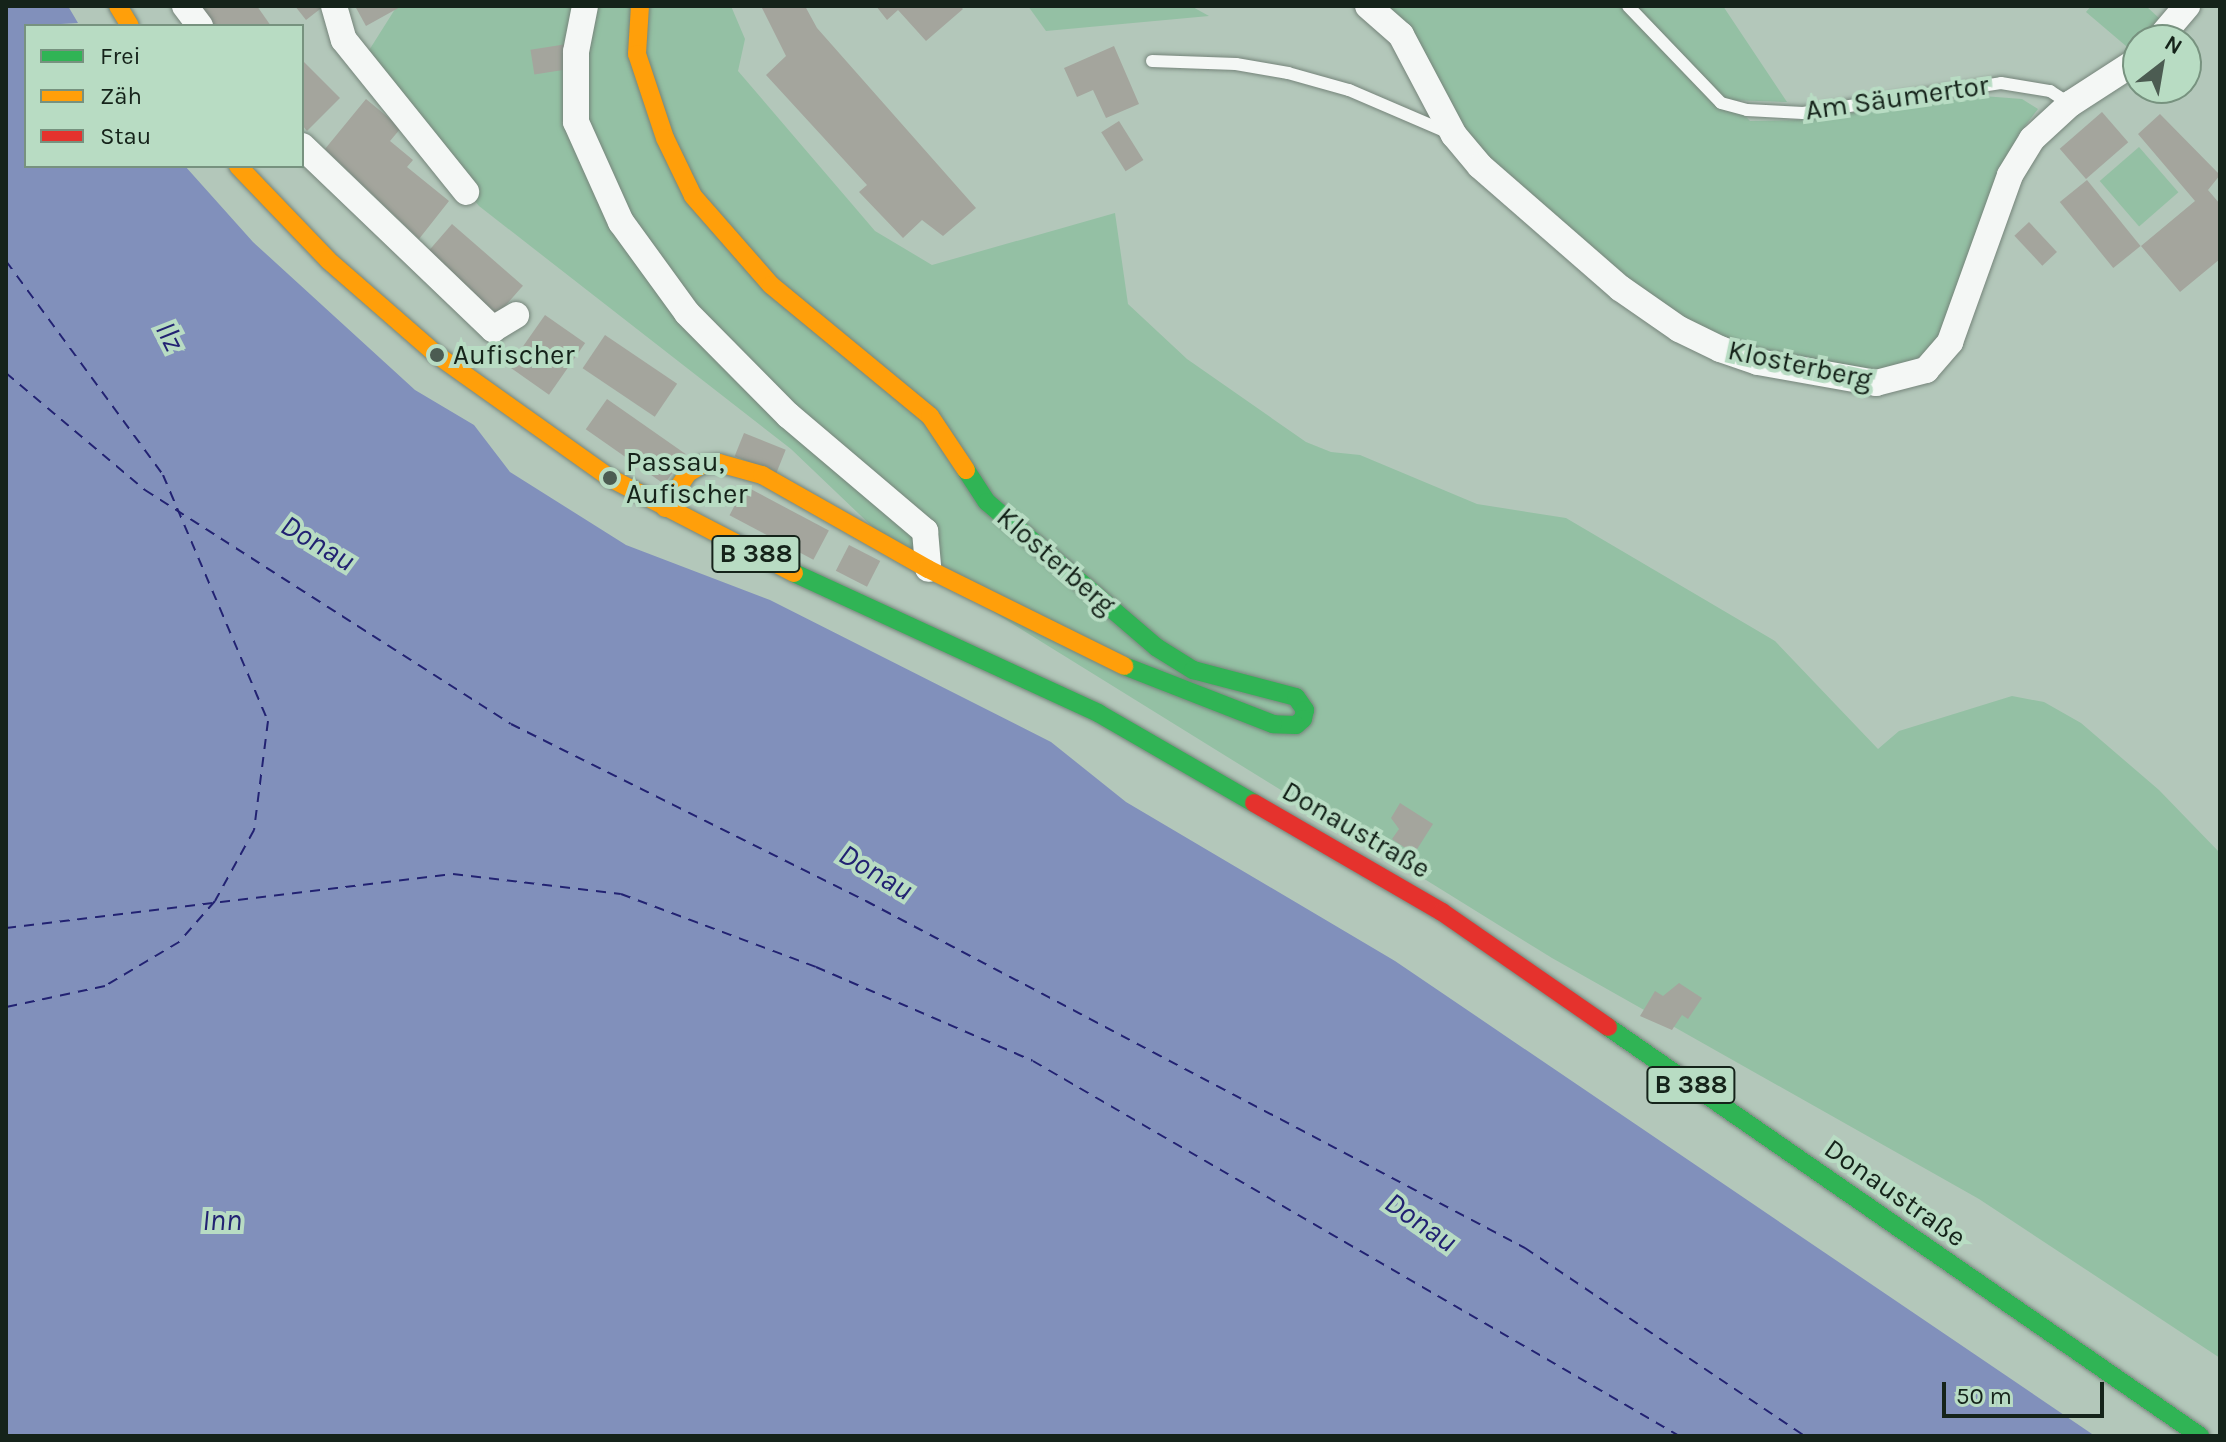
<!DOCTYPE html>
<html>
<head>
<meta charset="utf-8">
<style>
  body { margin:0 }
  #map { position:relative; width:2226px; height:1442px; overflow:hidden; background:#b3c7ba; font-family:Karla,sans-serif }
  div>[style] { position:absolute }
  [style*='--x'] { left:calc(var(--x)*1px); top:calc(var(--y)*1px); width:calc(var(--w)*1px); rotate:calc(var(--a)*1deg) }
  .green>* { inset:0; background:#94c0a4; transform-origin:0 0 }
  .water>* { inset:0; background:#8190bb }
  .ferry>* { height:2px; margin-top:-1px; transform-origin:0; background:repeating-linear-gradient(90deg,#222272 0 10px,transparent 0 18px) }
  .building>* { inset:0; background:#a4a59d; transform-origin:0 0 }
  .roads { filter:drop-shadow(0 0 2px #75847a) drop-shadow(0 0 2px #75847a) }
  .lane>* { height:12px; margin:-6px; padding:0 6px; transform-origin:6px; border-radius:6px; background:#f4f7f5 }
  .street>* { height:26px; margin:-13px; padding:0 13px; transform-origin:13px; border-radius:13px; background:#f4f7f5 }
  .fast>* { height:18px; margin:-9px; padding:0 9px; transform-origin:9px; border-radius:9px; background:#30b455 }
  .slow>* { height:18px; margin:-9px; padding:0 9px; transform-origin:9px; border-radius:9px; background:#ff9f0a }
  .jam>* { height:18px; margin:-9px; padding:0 9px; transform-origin:9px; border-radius:9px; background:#e5322d }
  .dots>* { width:22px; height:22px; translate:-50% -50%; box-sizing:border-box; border:4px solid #b8dcc3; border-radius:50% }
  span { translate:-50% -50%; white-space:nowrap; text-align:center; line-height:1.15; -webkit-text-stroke:8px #b8dcc3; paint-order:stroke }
  .shield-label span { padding:2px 6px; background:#b8dcc3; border:2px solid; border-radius:6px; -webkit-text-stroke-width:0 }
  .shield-label { font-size:26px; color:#15231a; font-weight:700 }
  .street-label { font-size:28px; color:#15231a }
  .poi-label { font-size:28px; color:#15231a }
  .left { translate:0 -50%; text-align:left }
  .water-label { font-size:30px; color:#222272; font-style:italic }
  .frame { position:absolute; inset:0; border:8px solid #15231a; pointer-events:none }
  .legend { position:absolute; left:24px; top:24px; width:280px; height:144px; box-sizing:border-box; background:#b8dcc3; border:2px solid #77927f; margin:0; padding:10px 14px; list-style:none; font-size:24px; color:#15231a }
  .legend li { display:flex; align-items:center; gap:16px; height:40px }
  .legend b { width:40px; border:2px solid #77927f }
  .north { position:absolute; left:2122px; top:24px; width:80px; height:80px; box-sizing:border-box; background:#b8dcc3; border:2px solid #77927f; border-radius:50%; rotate:31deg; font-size:22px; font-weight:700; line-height:32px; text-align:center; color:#15231a }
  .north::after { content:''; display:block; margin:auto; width:28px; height:36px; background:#4c5c52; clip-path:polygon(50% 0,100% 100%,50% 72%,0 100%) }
  .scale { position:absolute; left:1942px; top:1382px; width:162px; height:36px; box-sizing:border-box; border:4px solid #15231a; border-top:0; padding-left:10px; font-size:24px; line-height:28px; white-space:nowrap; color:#15231a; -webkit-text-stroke:6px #b8dcc3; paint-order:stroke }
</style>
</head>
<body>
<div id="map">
  <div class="green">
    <div style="clip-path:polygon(397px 6px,731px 6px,745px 39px,738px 71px,875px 231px,932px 265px,1115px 213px,1128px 304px,1187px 359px,1306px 442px,1331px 452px,1360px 455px,1477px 504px,1566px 518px,1775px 641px,1878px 749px,1899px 731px,2012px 696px,2044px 702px,2081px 723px,2159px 790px,2220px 853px,2220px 1358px,1979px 1199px,1552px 958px,903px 556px,791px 449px,479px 206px,361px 63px)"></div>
    <div style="clip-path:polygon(1028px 6px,1191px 6px,1209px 16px,1046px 31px)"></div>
    <div style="clip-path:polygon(1379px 6px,1723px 6px,1787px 102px,1730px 100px,1750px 121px,1799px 120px,1983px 96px,2022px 99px,2038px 109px,2018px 135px,1964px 291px,1931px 350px,1904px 368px,1877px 374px,1766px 352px,1693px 330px,1649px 300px,1490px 163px)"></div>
    <div style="clip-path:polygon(2091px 6px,2146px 6px,2161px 20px,2138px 40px,2133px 52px,2086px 12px)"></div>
    <div style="left:2139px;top:147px;width:60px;height:52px;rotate:49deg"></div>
  </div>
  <div class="water">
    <div style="clip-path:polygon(6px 6px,68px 6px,78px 23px,26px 26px,26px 166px,185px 166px,253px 242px,415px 390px,474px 425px,510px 472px,626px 545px,770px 600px,1051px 742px,1126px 802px,1395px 961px,2095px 1436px,6px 1436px)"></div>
  </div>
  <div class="ferry">
    <div style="--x:6;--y:261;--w:265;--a:53.7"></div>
    <div style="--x:163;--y:475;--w:267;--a:66.9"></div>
    <div style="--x:268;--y:721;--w:110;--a:97.3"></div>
    <div style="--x:254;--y:830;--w:81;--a:118.8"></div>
    <div style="--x:215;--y:901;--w:55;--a:131.3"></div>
    <div style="--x:179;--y:942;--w:86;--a:149.3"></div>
    <div style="--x:105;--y:986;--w:101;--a:168"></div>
    <div style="--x:6;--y:373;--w:182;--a:40.1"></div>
    <div style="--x:145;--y:490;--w:434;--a:32.6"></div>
    <div style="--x:511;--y:724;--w:397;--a:26.5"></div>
    <div style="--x:866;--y:901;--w:745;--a:27.77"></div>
    <div style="--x:1525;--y:1248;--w:337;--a:33.9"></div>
    <div style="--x:6;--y:928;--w:450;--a:-6.9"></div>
    <div style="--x:453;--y:874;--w:169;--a:6.8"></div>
    <div style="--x:621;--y:894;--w:208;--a:20.5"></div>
    <div style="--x:816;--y:967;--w:236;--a:23.4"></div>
    <div style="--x:1033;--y:1061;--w:747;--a:30.13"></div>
  </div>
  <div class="building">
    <div style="clip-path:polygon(201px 6px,257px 6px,271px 26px,213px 26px)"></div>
    <div style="clip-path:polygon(295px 6px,324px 6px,306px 20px)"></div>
    <div style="clip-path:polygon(355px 6px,402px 6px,366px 26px)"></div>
    <div style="clip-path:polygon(761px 6px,805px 6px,817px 28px,976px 208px,943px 236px,922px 220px,903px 238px,859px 192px,867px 185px,766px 75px,786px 56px)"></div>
    <div style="clip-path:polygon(876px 6px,960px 6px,963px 9px,926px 41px,898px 10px,887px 20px)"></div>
    <div style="left:567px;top:44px;width:25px;height:37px;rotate:81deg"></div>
    <div style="clip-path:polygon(1114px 46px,1139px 104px,1106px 118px,1093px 90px,1077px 97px,1064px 68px)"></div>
    <div style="clip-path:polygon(302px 60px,340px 98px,307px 131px,302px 125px)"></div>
    <div style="clip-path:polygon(366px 99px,401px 128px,390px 141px,413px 160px,407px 167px,449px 201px,419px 239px,325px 149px)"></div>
    <div style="left:2102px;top:112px;width:40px;height:56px;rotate:49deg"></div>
    <div style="clip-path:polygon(2160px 114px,2220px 175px,2208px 190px,2220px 204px,2220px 259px,2180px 292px,2141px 246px,2195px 201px,2138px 134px)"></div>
    <div style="left:1119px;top:121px;width:46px;height:21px;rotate:58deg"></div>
    <div style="left:2087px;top:180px;width:85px;height:35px;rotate:51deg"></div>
    <div style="left:2029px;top:222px;width:41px;height:20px;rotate:47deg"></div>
    <div style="left:452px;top:224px;width:94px;height:39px;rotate:41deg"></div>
    <div style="left:545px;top:315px;width:49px;height:63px;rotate:35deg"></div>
    <div style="left:605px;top:335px;width:87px;height:40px;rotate:34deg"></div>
    <div style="left:607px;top:399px;width:96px;height:37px;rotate:35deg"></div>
    <div style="left:744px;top:433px;width:45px;height:25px;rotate:22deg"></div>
    <div style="left:745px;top:486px;width:95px;height:33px;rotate:28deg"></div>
    <div style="left:849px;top:545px;width:35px;height:29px;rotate:27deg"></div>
    <div style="clip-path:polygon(1400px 803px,1433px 824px,1414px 854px,1392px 839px,1399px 829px,1391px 818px)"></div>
    <div style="clip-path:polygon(1679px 983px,1702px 998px,1688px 1019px,1682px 1015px,1672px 1030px,1640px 1016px,1655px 991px,1663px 996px)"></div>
  </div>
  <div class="roads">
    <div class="lane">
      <div style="--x:1628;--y:6;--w:134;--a:46.2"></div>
      <div style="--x:1721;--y:103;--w:27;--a:15"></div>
      <div style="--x:1747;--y:110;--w:56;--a:3.1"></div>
      <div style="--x:1803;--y:113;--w:200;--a:-8.6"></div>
      <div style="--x:2001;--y:83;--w:50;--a:9.3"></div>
      <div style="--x:2050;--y:91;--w:24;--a:33"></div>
      <div style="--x:1152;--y:61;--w:84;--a:2"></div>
      <div style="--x:1236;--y:64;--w:53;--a:9.8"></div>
      <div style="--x:1288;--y:73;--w:63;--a:15.6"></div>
      <div style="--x:1349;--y:90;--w:107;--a:23.2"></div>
    </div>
    <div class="street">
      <div style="--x:185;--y:6;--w:25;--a:53"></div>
      <div style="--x:334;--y:6;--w:35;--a:74"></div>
      <div style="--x:344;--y:40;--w:195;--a:51.2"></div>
      <div style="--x:585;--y:6;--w:47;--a:101.1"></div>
      <div style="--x:576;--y:52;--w:70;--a:90"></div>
      <div style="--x:576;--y:122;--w:110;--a:65.8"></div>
      <div style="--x:621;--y:222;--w:112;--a:54"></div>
      <div style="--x:687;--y:313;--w:144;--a:45.3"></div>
      <div style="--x:788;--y:415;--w:180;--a:40.3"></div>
      <div style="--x:925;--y:531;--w:38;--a:85"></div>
      <div style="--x:1368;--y:6;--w:44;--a:41.3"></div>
      <div style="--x:1401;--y:35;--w:113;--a:62.1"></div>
      <div style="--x:1454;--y:135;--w:40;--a:50"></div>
      <div style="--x:1480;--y:166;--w:186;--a:41.1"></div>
      <div style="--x:1620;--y:288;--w:72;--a:34.8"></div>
      <div style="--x:1679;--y:329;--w:46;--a:26"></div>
      <div style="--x:1720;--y:349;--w:40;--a:18.9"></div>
      <div style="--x:1758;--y:362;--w:120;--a:10.1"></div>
      <div style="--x:1876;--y:383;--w:52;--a:-14.6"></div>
      <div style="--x:1926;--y:370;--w:37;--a:-49"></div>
      <div style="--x:1950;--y:342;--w:177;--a:-70.2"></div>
      <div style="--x:2010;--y:175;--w:42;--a:-58.6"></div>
      <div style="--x:2032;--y:139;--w:52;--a:-42.6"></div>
      <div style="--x:2070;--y:104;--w:81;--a:-32.9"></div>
      <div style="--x:2158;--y:40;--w:45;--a:-49.5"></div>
      <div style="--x:302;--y:146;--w:265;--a:43.8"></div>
      <div style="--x:493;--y:329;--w:27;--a:-31"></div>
    </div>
    <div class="fast">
      <div style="--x:966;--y:470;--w:38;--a:57"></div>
      <div style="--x:987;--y:502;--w:223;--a:40.6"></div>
      <div style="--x:1156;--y:647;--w:44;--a:31.9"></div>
      <div style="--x:1193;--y:670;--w:106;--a:14.7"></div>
      <div style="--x:1296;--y:697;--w:16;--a:55"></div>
      <div style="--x:1305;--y:710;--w:9;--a:103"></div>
      <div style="--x:1303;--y:719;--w:9;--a:139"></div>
      <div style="--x:1296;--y:725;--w:23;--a:-178"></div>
      <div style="--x:1273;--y:724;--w:160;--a:-158.7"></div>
      <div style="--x:794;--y:573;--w:335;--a:24.7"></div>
      <div style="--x:1098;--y:713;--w:180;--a:30"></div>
      <div style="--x:1608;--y:1027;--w:720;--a:34.64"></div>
    </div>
    <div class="slow">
      <div style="--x:118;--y:6;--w:23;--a:59"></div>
      <div style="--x:640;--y:6;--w:48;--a:93.6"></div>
      <div style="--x:637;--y:54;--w:89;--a:71.6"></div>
      <div style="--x:665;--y:138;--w:64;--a:64.2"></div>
      <div style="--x:693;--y:196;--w:118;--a:48.8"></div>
      <div style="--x:771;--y:285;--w:206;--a:39.5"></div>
      <div style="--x:930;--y:416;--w:65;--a:56.3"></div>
      <div style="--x:238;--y:166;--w:130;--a:46.2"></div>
      <div style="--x:328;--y:260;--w:145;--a:41.1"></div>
      <div style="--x:437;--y:355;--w:212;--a:35.4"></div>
      <div style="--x:610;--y:478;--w:207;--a:27.3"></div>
      <div style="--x:665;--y:508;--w:42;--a:-56.7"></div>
      <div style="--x:688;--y:473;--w:16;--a:-30"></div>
      <div style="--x:702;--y:465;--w:17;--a:-7"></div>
      <div style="--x:719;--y:463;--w:45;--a:15.6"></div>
      <div style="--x:762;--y:475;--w:191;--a:29.5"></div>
      <div style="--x:928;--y:569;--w:219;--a:26.3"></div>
    </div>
    <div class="jam">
      <div style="--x:1254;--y:803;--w:217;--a:30.1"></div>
      <div style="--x:1442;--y:912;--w:202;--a:34.7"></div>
    </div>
  </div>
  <div class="dots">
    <div style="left:437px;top:355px;background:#4c5c52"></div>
    <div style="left:610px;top:478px;background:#4c5c52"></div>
  </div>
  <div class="shield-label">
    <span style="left:756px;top:554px">B 388</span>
    <span style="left:1691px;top:1085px">B 388</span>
  </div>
  <div class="street-label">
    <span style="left:1897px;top:98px;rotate:-8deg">Am Säumertor</span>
    <span style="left:1800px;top:365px;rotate:12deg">Klosterberg</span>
    <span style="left:1056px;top:561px;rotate:41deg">Klosterberg</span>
    <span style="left:1356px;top:830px;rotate:30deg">Donaustraße</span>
    <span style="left:1895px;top:1193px;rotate:35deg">Donaustraße</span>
  </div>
  <div class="poi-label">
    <span class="left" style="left:453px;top:355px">Aufischer</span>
    <span class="left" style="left:626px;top:478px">Passau,<br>Aufischer</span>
  </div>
  <div class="water-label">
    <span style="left:170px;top:336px;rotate:63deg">Ilz</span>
    <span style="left:318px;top:543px;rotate:31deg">Donau</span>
    <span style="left:876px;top:872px;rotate:31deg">Donau</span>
    <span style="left:222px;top:1220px">Inn</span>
    <span style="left:1421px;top:1222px;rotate:35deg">Donau</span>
  </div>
  <div class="frame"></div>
  <ul class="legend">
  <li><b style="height:10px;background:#30b455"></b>Frei</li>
  <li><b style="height:10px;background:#ff9f0a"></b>Zäh</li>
  <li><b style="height:10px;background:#e5322d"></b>Stau</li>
  </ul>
  <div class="north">N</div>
  <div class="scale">50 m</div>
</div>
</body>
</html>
